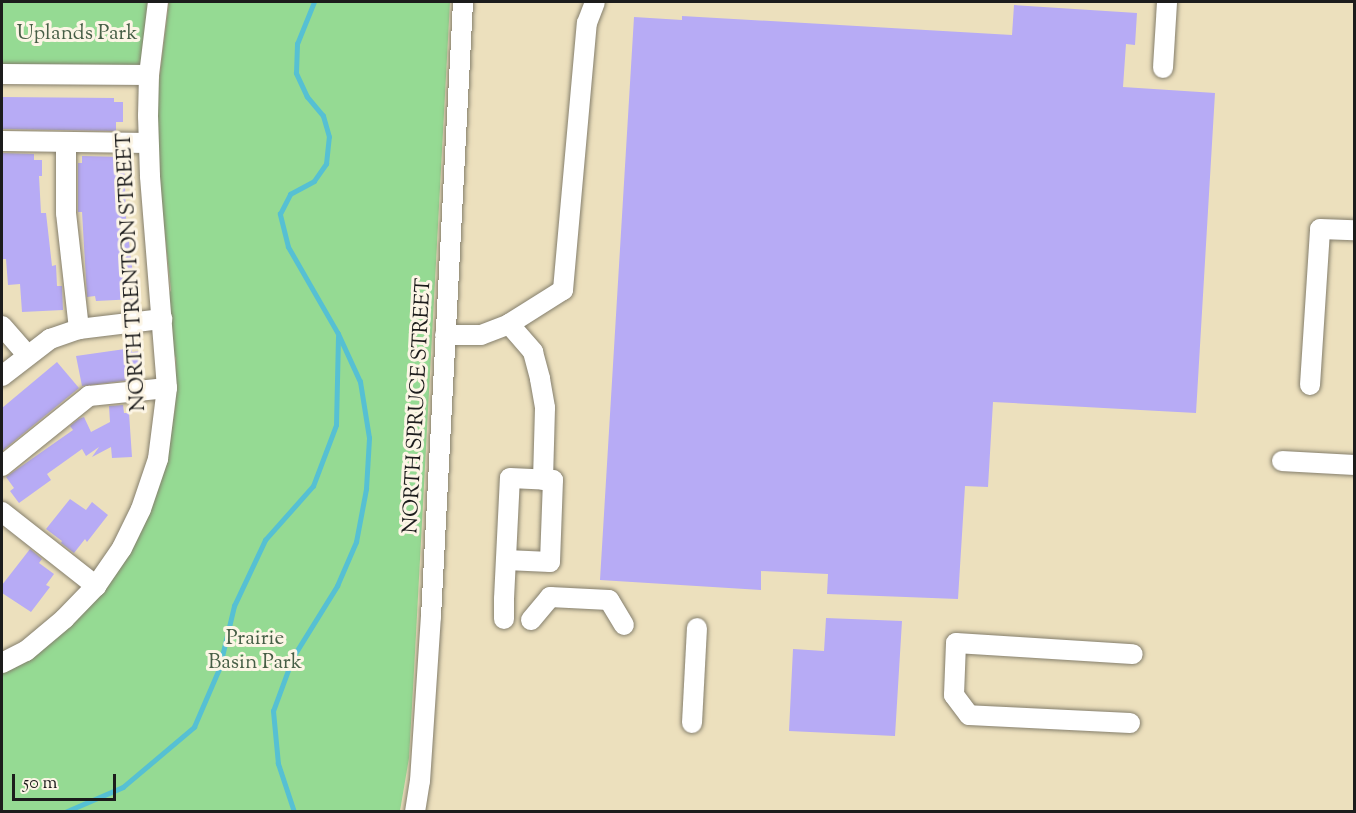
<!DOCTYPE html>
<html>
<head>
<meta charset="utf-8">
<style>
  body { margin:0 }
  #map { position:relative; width:1356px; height:813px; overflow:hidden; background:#ece0bd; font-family:"Sorts Mill Goudy",serif }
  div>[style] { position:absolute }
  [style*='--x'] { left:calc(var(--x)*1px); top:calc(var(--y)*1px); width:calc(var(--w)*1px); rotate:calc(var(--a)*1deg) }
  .green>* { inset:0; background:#95da93; transform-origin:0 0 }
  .stream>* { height:4.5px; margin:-2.25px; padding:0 2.25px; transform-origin:2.25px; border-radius:2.25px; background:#56c0d3 }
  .building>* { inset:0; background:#b7abf5 }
  .roads { filter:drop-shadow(0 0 2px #847e6c) drop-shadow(0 0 2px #847e6c) }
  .minor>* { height:20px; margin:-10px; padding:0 10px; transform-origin:10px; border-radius:10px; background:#fff }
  span { translate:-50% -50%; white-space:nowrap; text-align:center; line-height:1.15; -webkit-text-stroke:6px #fcf5e5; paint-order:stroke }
  .park-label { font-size:21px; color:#465e46 }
  .street-label { font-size:21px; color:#1c1c1c }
  .frame { position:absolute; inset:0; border:3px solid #1c1c1c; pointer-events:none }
  .scale { position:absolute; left:12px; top:774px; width:104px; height:27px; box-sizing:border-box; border:3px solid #1c1c1c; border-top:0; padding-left:8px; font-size:18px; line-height:21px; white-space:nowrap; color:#1c1c1c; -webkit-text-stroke:4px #fcf5e5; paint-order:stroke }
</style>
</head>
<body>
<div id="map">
  <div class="green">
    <div style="left:2px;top:2px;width:150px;height:65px"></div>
    <div style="clip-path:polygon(169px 2px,450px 2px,414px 671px,409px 758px,400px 811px,2px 812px,2px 674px,55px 639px,84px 610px,161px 480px,169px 446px,175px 409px,176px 358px,173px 353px,169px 294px,171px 290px,161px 198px,156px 105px)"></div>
  </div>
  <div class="stream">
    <div style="--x:65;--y:812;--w:63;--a:-23.3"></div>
    <div style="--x:123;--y:787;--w:93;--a:-40.2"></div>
    <div style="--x:194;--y:727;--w:63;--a:-66.7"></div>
    <div style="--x:219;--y:669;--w:65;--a:-76.6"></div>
    <div style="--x:234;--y:606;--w:73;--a:-64.8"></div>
    <div style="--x:265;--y:540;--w:72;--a:-48.4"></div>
    <div style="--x:313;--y:486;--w:65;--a:-69.3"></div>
    <div style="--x:336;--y:425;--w:88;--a:-88.7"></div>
    <div style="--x:294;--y:812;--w:51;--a:-108.4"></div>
    <div style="--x:278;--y:764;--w:53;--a:-95.4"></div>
    <div style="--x:273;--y:711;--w:58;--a:-69.7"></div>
    <div style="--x:293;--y:657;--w:84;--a:-58.2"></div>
    <div style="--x:337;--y:586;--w:48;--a:-66.6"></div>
    <div style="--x:356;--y:542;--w:54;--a:-79.3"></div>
    <div style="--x:366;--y:489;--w:51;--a:-86.6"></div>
    <div style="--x:369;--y:438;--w:57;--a:-99.1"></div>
    <div style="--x:360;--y:382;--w:53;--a:-114.6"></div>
    <div style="--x:338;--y:334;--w:100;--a:-119.9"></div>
    <div style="--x:288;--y:247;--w:34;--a:-104"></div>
    <div style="--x:280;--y:214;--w:22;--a:-63"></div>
    <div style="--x:290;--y:194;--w:27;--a:-28"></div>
    <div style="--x:314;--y:181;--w:21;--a:-55"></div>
    <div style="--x:326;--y:164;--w:27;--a:-84"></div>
    <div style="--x:329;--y:137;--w:22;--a:-106"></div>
    <div style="--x:323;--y:116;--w:25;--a:-130"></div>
    <div style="--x:307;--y:97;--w:26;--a:-115"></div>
    <div style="--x:296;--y:73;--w:29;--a:-88"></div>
    <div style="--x:297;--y:44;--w:45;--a:-68"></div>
  </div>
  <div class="building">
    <div style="clip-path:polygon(1014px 5px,1137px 13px,1135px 45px,1126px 44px,1123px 87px,1215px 93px,1196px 413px,993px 402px,988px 487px,965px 486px,958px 599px,827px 594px,828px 574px,761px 571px,761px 590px,600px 580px,634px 17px,682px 20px,682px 16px,1012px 35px)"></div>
    <div style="clip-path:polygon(2px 97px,114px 98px,114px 102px,123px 102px,123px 122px,116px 122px,116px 131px,2px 129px)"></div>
    <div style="clip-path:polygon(2px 153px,34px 154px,34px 160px,42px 160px,42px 176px,39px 176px,41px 213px,46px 213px,52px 266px,56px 265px,57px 286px,62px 286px,63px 310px,22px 312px,20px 284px,8px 285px,6px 259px,2px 259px)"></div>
    <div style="clip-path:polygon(82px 156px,124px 157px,126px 217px,136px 299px,96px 301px,95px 296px,87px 297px,82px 212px,78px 212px,78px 163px,82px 163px)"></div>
    <div style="clip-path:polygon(132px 348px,132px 352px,141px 351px,142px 371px,130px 371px,130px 380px,82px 386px,76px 356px)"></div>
    <div style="clip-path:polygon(57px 362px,79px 388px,2px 451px,2px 408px)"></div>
    <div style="clip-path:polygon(123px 405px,124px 413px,129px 413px,132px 457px,112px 458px,111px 447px,92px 457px,99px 447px,86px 456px,82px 449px,47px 474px,51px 480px,19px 503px,10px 491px,14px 488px,6px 477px,73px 430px,70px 426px,79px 419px,84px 417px,91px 432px,110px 422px,109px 406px)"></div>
    <div style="clip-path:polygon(70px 499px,86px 510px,92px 502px,108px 515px,87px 542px,85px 539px,74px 553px,61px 543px,62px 541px,46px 529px)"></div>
    <div style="clip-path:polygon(30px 549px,42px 559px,39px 563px,54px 574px,46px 585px,50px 587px,31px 612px,2px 593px,2px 585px)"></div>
    <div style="clip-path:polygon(826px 618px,902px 621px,895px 736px,789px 731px,793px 649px,824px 651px)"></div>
  </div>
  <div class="roads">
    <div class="minor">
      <div style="--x:1163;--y:68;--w:66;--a:-86.5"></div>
      <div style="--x:2;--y:74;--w:147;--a:0.4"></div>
      <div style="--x:2;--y:141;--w:146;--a:0.8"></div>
      <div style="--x:66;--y:142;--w:71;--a:90"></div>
      <div style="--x:66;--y:213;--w:117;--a:83.6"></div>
      <div style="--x:509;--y:324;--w:37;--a:49"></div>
      <div style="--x:533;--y:352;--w:28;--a:75"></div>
      <div style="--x:540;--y:379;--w:29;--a:80"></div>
      <div style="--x:545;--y:408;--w:72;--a:91.6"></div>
      <div style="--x:2;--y:326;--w:38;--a:49"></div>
      <div style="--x:445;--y:335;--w:36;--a:0"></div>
      <div style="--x:481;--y:335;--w:30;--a:-21"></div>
      <div style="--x:509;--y:324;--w:64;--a:-32.2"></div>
      <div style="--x:563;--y:290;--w:268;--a:-84.9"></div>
      <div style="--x:587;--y:23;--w:22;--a:-69"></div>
      <div style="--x:2;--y:376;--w:61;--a:-37.6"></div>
      <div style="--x:50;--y:339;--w:31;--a:-19"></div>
      <div style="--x:79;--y:329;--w:84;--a:-6.9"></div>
      <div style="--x:1310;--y:385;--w:156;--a:-86.3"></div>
      <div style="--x:1320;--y:229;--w:34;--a:2"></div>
      <div style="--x:1282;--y:461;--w:72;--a:3.2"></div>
      <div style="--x:2;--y:466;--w:112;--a:-38.8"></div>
      <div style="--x:89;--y:396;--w:78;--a:-5.9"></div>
      <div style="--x:2;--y:512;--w:120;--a:38.2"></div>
      <div style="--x:504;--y:619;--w:20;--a:-90"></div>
      <div style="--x:504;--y:599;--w:121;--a:-87.2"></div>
      <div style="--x:510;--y:478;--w:43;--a:2.7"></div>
      <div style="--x:553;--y:480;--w:82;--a:92.1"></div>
      <div style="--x:550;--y:562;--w:44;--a:-177.4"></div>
      <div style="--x:531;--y:620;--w:30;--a:-50"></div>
      <div style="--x:550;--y:597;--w:59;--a:2.9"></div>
      <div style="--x:609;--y:600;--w:29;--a:59"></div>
      <div style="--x:2;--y:663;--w:27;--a:-27"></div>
      <div style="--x:26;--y:651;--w:50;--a:-40.1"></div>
      <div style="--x:64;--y:619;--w:46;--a:-45.9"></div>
      <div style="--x:96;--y:586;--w:46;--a:-55.6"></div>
      <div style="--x:122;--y:548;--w:43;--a:-64"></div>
      <div style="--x:141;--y:509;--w:53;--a:-71.2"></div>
      <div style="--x:158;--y:459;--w:72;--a:-82.8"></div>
      <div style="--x:167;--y:388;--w:213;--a:-94.6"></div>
      <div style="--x:150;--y:176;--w:60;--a:-91.9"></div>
      <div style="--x:148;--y:116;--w:41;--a:-88.6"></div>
      <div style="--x:149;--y:75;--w:74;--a:-83"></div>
      <div style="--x:692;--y:723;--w:95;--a:-87"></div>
      <div style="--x:1130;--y:723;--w:161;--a:-177.2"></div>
      <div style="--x:969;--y:715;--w:25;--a:-127"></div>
      <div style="--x:954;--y:695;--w:52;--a:-87.8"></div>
      <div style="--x:956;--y:643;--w:177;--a:3.6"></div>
      <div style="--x:415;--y:812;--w:31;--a:-81"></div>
      <div style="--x:420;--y:781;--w:164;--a:-86.2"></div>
      <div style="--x:431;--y:617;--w:616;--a:-87.02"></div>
    </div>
  </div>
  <div class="park-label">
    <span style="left:77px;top:34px">Uplands Park</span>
    <span style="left:255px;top:651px">Prairie<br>Basin Park</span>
  </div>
  <div class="street-label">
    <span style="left:132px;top:272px;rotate:-93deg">NORTH TRENTON STREET</span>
    <span style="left:418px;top:406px;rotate:-87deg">NORTH SPRUCE STREET</span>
  </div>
  <div class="frame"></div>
  <div class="scale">50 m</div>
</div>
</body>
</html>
